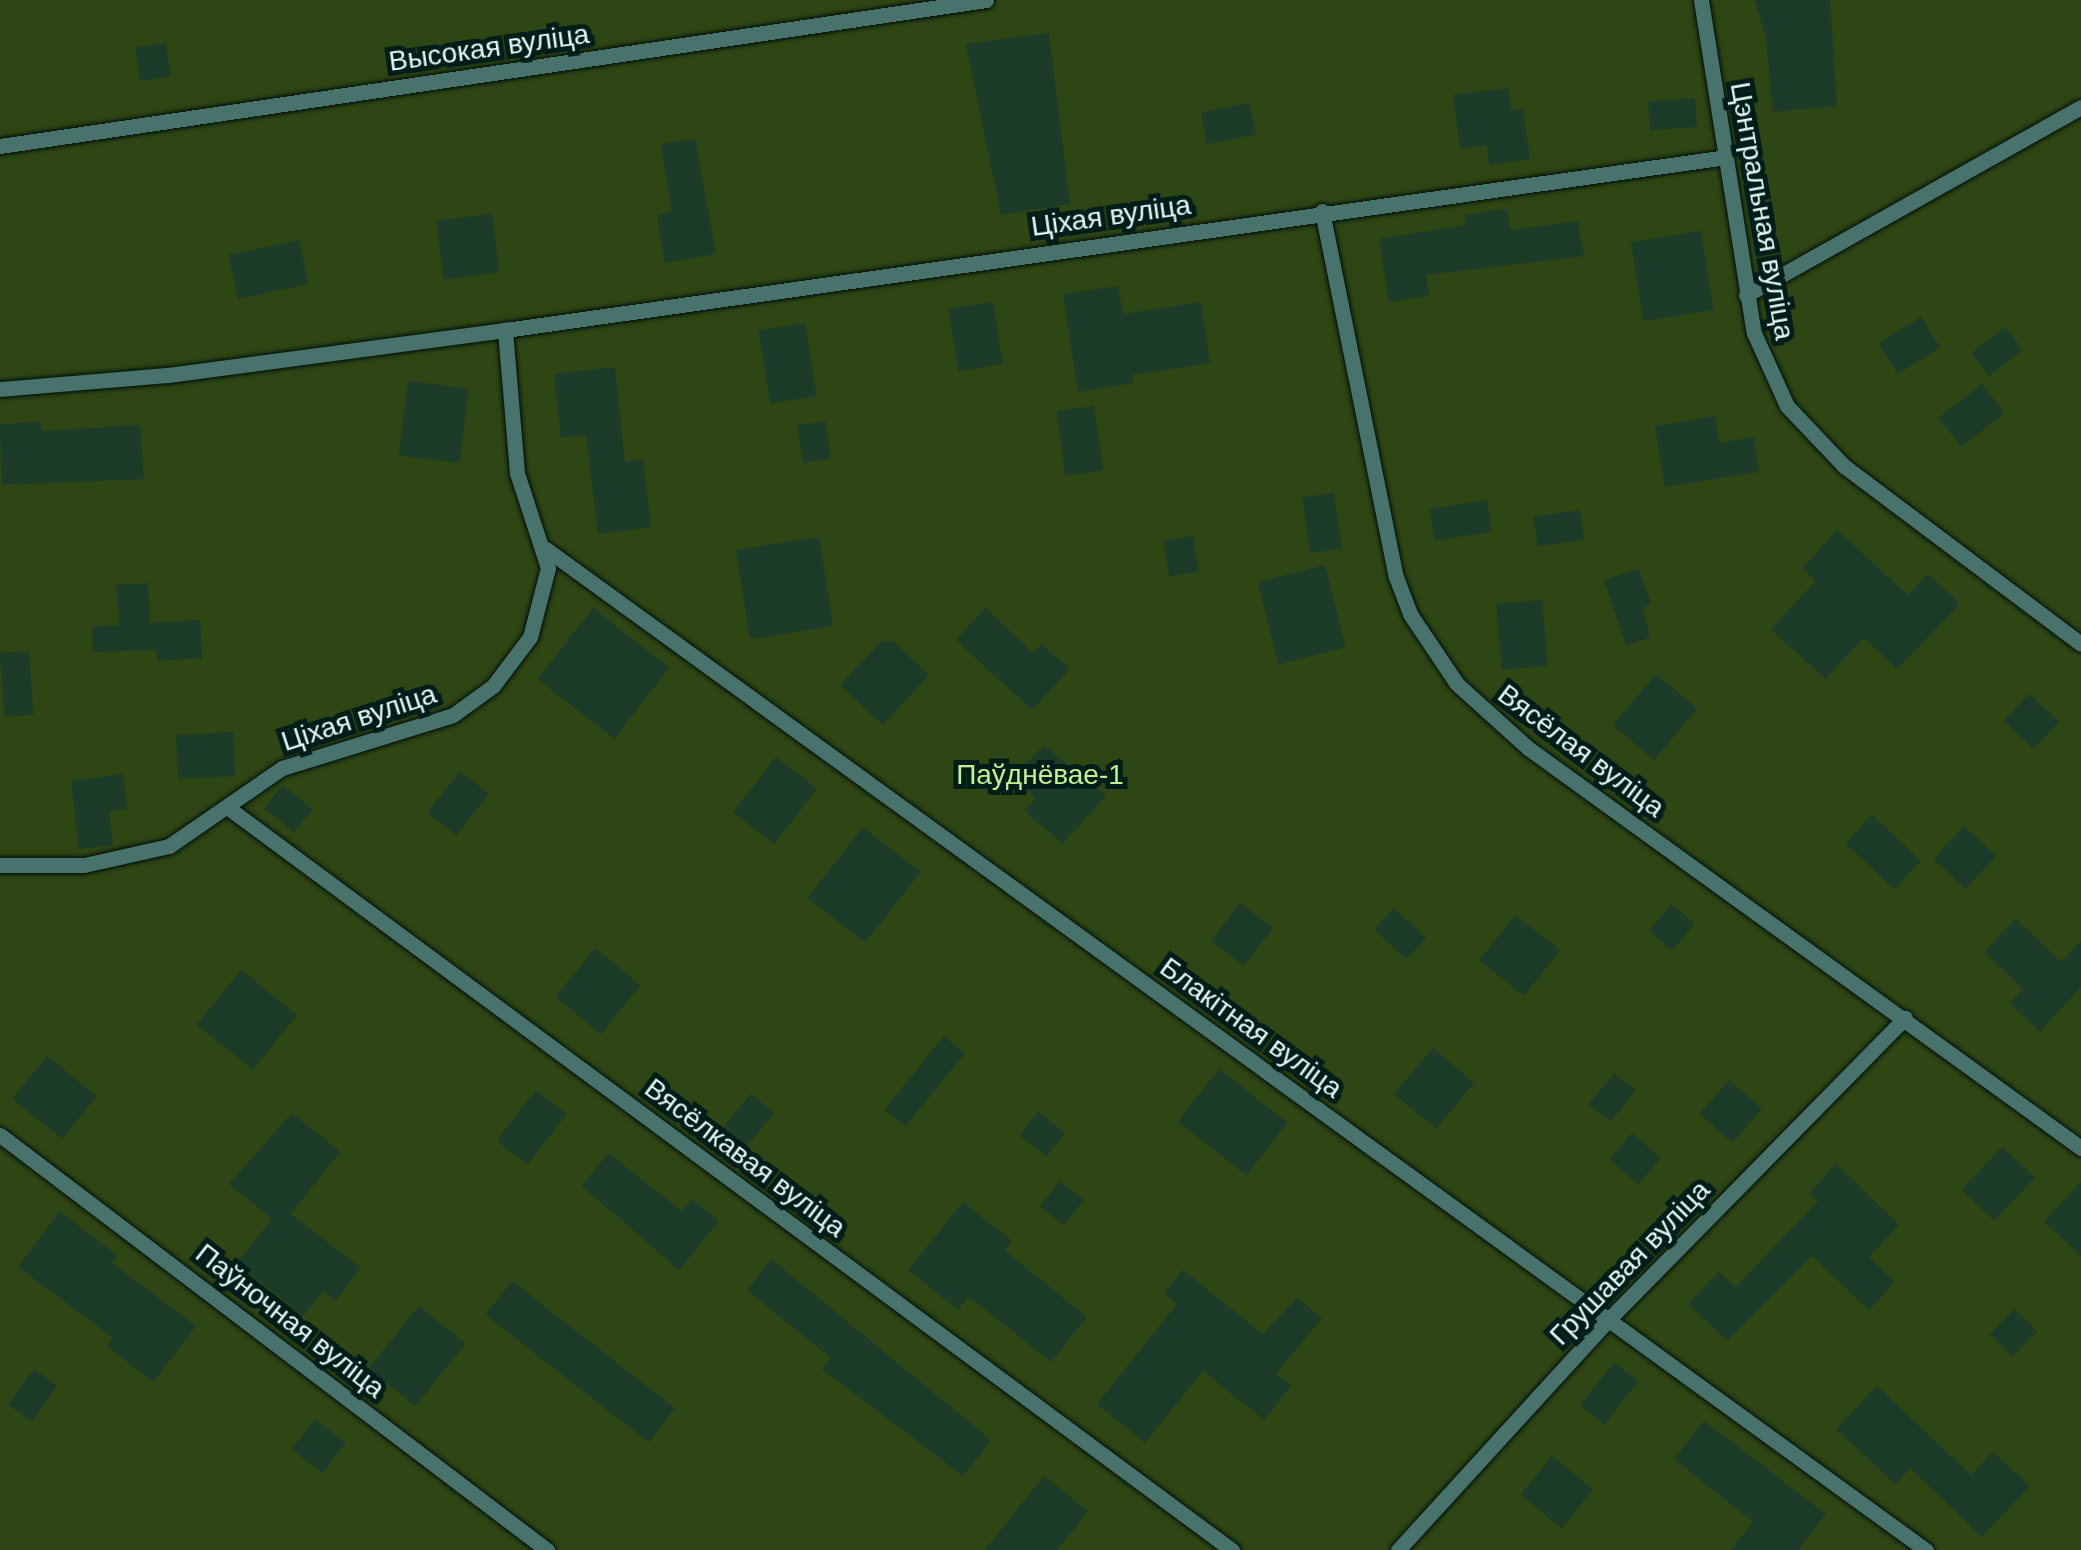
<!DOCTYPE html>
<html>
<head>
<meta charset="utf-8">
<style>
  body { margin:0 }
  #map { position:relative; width:2081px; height:1550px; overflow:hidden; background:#052723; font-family:Arial,sans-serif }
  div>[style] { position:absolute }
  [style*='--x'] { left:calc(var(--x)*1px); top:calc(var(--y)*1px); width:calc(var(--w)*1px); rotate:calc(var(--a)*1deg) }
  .green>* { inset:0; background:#2e4614; transform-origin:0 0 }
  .building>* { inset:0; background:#1c3b29; transform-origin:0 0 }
  .roads { filter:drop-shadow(0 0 2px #000e0c) drop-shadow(0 0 2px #000e0c) }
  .lane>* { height:15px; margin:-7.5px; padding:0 7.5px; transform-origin:7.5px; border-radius:7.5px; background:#48736c }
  span { translate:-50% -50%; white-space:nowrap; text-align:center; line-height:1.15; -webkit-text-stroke:10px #001d19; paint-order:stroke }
  .street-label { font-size:28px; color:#e3f9f5 }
  .park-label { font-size:28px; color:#c0f38f }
</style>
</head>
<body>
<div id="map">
  <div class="green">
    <div style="left:0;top:0;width:2081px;height:1550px"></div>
  </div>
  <div class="building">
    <div style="clip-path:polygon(1755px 0,1830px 0,1837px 106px,1773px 112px,1766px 38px)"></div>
    <div style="clip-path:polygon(1049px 33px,1070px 204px,1001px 215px,966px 44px)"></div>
    <div style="left:166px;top:43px;width:34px;height:31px;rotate:82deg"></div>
    <div style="clip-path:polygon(1508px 88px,1511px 111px,1523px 109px,1530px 159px,1489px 165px,1487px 145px,1460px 149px,1453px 95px)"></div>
    <div style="left:1695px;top:98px;width:29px;height:47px;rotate:86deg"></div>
    <div style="left:1250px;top:103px;width:32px;height:50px;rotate:79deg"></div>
    <div style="clip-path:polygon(695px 139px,716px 254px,665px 263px,657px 215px,672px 212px,661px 144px)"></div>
    <div style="clip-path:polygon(1507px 209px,1510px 230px,1578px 221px,1584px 256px,1426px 275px,1429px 296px,1389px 302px,1379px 239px,1466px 225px,1464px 215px)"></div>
    <div style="left:492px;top:214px;width:59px;height:56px;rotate:83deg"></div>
    <div style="left:1701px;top:231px;width:80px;height:71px;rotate:81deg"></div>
    <div style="left:299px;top:240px;width:45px;height:72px;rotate:78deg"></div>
    <div style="clip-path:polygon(1118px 286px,1123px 314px,1201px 302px,1210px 363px,1132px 375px,1133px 383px,1078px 392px,1063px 294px)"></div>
    <div style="left:993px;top:302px;width:63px;height:45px;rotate:81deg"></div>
    <div style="left:1921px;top:317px;width:36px;height:50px;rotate:58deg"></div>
    <div style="left:805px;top:323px;width:74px;height:47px;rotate:81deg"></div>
    <div style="left:2005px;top:327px;width:29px;height:43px;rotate:52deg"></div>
    <div style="clip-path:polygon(615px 367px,625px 462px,643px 459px,651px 527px,598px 534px,586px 435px,561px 438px,554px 374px)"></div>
    <div style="left:408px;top:381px;width:61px;height:75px;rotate:7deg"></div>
    <div style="left:1982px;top:384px;width:37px;height:55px;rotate:52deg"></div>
    <div style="left:1094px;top:406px;width:65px;height:38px;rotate:82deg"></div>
    <div style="clip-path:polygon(1715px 416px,1719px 443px,1754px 437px,1759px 472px,1665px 487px,1655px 426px)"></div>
    <div style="left:825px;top:421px;width:38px;height:28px;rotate:81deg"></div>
    <div style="clip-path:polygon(40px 422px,41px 431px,140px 425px,144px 479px,2px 485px,0 424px)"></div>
    <div style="left:1334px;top:493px;width:56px;height:32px;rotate:82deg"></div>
    <div style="left:1487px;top:500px;width:32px;height:58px;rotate:81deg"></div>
    <div style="left:1580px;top:510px;width:30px;height:47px;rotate:82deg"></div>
    <div style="clip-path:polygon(1837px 530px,1908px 595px,1928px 574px,1960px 604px,1897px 669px,1864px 638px,1825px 679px,1771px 629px,1816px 581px,1802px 568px)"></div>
    <div style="left:1193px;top:536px;width:36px;height:30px;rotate:81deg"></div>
    <div style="left:819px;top:537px;width:90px;height:84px;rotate:81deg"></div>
    <div style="left:1325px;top:565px;width:85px;height:69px;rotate:76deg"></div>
    <div style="clip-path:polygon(1639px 569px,1651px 604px,1643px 607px,1650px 637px,1626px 646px,1604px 580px)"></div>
    <div style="clip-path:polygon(148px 583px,150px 623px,200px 620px,202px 658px,157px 661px,156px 650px,93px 652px,92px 627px,119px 625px,116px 585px)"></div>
    <div style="left:1542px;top:600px;width:66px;height:46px;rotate:85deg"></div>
    <div style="left:593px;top:608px;width:97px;height:90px;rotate:38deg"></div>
    <div style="clip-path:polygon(985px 608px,1033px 653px,1042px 644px,1070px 669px,1032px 710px,956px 640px)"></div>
    <div style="clip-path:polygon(882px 641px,893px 641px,929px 675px,883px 725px,840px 685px)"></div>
    <div style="left:29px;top:651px;width:64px;height:29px;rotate:86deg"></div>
    <div style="left:1656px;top:674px;width:54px;height:67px;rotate:40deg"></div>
    <div style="left:2029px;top:694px;width:41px;height:37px;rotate:43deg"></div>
    <div style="left:233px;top:732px;width:44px;height:57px;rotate:87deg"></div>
    <div style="clip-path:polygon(1044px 745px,1106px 796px,1062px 844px,1024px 810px,1036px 798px,1014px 777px)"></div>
    <div style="left:776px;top:757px;width:52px;height:70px;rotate:38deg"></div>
    <div style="left:460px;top:771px;width:37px;height:53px;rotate:38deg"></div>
    <div style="clip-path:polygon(123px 774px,127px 809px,109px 811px,113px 845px,79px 849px,71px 781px)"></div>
    <div style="left:283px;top:785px;width:38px;height:30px;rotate:39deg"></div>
    <div style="left:1872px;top:815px;width:67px;height:39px;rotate:43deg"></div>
    <div style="left:1964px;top:826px;width:44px;height:45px;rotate:43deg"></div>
    <div style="left:863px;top:827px;width:73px;height:90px;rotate:38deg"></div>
    <div style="left:1240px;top:903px;width:41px;height:48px;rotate:37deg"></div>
    <div style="left:1671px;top:904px;width:31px;height:35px;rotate:40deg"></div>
    <div style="left:1394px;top:908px;width:44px;height:29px;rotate:43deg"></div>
    <div style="left:1515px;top:915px;width:57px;height:58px;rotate:38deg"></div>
    <div style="clip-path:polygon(2016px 919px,2061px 962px,2081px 941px,2081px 987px,2040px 1032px,2010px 1003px,2023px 989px,1984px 952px)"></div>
    <div style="left:595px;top:948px;width:59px;height:63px;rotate:39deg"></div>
    <div style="left:241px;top:970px;width:72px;height:70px;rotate:39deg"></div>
    <div style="left:944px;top:1036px;width:27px;height:95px;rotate:39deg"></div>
    <div style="left:1433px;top:1048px;width:54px;height:60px;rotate:40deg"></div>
    <div style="left:47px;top:1056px;width:64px;height:55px;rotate:39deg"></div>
    <div style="left:1219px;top:1069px;width:87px;height:67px;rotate:38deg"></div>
    <div style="left:1614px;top:1073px;width:28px;height:40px;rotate:39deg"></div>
    <div style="left:1729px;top:1080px;width:44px;height:45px;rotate:41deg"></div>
    <div style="left:536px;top:1090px;width:39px;height:64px;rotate:38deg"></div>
    <div style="left:751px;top:1094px;width:30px;height:62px;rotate:40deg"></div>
    <div style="left:1038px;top:1112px;width:34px;height:30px;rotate:38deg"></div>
    <div style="clip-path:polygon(292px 1113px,340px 1152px,291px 1214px,361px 1268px,335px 1301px,323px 1291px,303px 1316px,237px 1263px,272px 1219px,229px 1184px)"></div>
    <div style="left:1632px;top:1133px;width:38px;height:35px;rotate:40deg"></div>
    <div style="left:2002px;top:1147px;width:45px;height:59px;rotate:43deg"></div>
    <div style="clip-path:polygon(608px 1153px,682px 1211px,692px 1199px,719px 1221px,679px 1270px,582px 1186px)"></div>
    <div style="clip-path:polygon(1836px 1164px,1899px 1225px,1869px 1257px,1895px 1282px,1869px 1310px,1812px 1256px,1727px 1341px,1688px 1304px,1719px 1272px,1736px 1287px,1818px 1201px,1809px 1193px)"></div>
    <div style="left:1059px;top:1181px;width:31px;height:32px;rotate:37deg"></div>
    <div style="clip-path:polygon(2081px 1182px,2081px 1256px,2044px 1221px)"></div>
    <div style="clip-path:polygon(963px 1202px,1012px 1241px,1005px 1251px,1087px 1317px,1051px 1362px,968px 1296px,958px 1310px,908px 1270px)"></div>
    <div style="clip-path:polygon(60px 1211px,118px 1256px,112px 1263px,196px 1326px,153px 1382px,107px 1346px,113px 1338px,18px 1267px)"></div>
    <div style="clip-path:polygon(771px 1259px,991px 1440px,963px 1476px,822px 1369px,831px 1358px,747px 1290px)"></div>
    <div style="clip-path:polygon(1183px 1270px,1263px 1334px,1297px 1298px,1322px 1318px,1276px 1374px,1291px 1386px,1264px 1420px,1203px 1371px,1145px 1443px,1097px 1404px,1177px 1304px,1164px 1293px)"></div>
    <div style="left:512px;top:1281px;width:207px;height:43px;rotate:38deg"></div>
    <div style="left:419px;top:1306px;width:60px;height:80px;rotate:39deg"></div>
    <div style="left:2014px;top:1309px;width:32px;height:35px;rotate:44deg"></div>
    <div style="left:1614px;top:1362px;width:31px;height:55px;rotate:38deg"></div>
    <div style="left:34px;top:1369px;width:29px;height:44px;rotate:36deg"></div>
    <div style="clip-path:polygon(1877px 1386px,1971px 1475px,1993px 1452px,2030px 1486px,1982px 1537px,1910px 1468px,1895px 1484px,1836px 1429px)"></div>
    <div style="left:315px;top:1419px;width:39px;height:38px;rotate:38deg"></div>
    <div style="clip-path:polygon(1704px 1421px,1826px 1514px,1798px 1550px,1731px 1550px,1753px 1522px,1674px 1459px)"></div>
    <div style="left:1552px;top:1456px;width:53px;height:50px;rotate:39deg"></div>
    <div style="clip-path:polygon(1044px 1476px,1088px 1511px,1057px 1550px,985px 1550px)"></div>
  </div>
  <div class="roads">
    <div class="lane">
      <div style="--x:1701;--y:0;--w:337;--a:81"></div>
      <div style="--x:1754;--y:333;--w:80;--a:65.7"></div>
      <div style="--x:1787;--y:406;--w:83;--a:46.5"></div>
      <div style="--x:1844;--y:466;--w:296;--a:36.9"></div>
      <div style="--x:0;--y:146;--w:997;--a:-8.42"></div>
      <div style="--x:1322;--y:211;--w:373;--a:78.6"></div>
      <div style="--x:1396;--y:577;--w:40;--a:69"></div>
      <div style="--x:1410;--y:614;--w:84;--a:56.1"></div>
      <div style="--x:1457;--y:684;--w:96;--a:42"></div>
      <div style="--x:1528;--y:748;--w:683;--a:35.88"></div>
      <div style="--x:1746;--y:295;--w:384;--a:-29.3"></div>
      <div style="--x:0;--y:389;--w:169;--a:-4.8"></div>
      <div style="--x:168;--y:375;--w:340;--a:-7.6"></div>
      <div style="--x:505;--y:330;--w:1233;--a:-8.06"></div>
      <div style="--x:546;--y:549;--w:1705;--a:35.96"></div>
      <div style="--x:227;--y:807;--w:1250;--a:36.48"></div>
      <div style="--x:0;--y:865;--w:84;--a:0"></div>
      <div style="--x:84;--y:865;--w:87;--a:-12.6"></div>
      <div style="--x:169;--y:846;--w:137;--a:-34.6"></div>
      <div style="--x:282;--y:768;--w:179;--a:-17.2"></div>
      <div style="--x:453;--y:715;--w:49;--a:-35.9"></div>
      <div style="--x:493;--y:686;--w:61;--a:-52.9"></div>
      <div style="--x:530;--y:637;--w:71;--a:-75.4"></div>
      <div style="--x:548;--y:568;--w:100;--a:-108.1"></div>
      <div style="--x:517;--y:473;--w:144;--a:-94.8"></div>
      <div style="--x:0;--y:1135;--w:687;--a:37.19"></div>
      <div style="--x:1398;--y:1550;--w:314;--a:-47.6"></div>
      <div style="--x:1610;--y:1318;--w:421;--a:-45.5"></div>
    </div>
  </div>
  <div class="street-label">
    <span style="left:489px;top:48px;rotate:-8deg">Высокая вуліца</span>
    <span style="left:1762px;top:211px;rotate:80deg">Цэнтральная вуліца</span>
    <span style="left:1111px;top:216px;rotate:-8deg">Ціхая вуліца</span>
    <span style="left:359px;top:718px;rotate:-18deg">Ціхая вуліца</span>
    <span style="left:1581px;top:751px;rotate:37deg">Вясёлая вуліца</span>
    <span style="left:1251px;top:1028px;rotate:36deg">Блакітная вуліца</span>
    <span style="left:745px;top:1158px;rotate:37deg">Вясёлкавая вуліца</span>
    <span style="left:1630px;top:1263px;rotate:-46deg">Грушавая вуліца</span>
    <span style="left:290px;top:1321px;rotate:38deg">Паўночная вуліца</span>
  </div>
  <div class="park-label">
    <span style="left:1040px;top:775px">Паўднёвае-1</span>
  </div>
</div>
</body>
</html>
